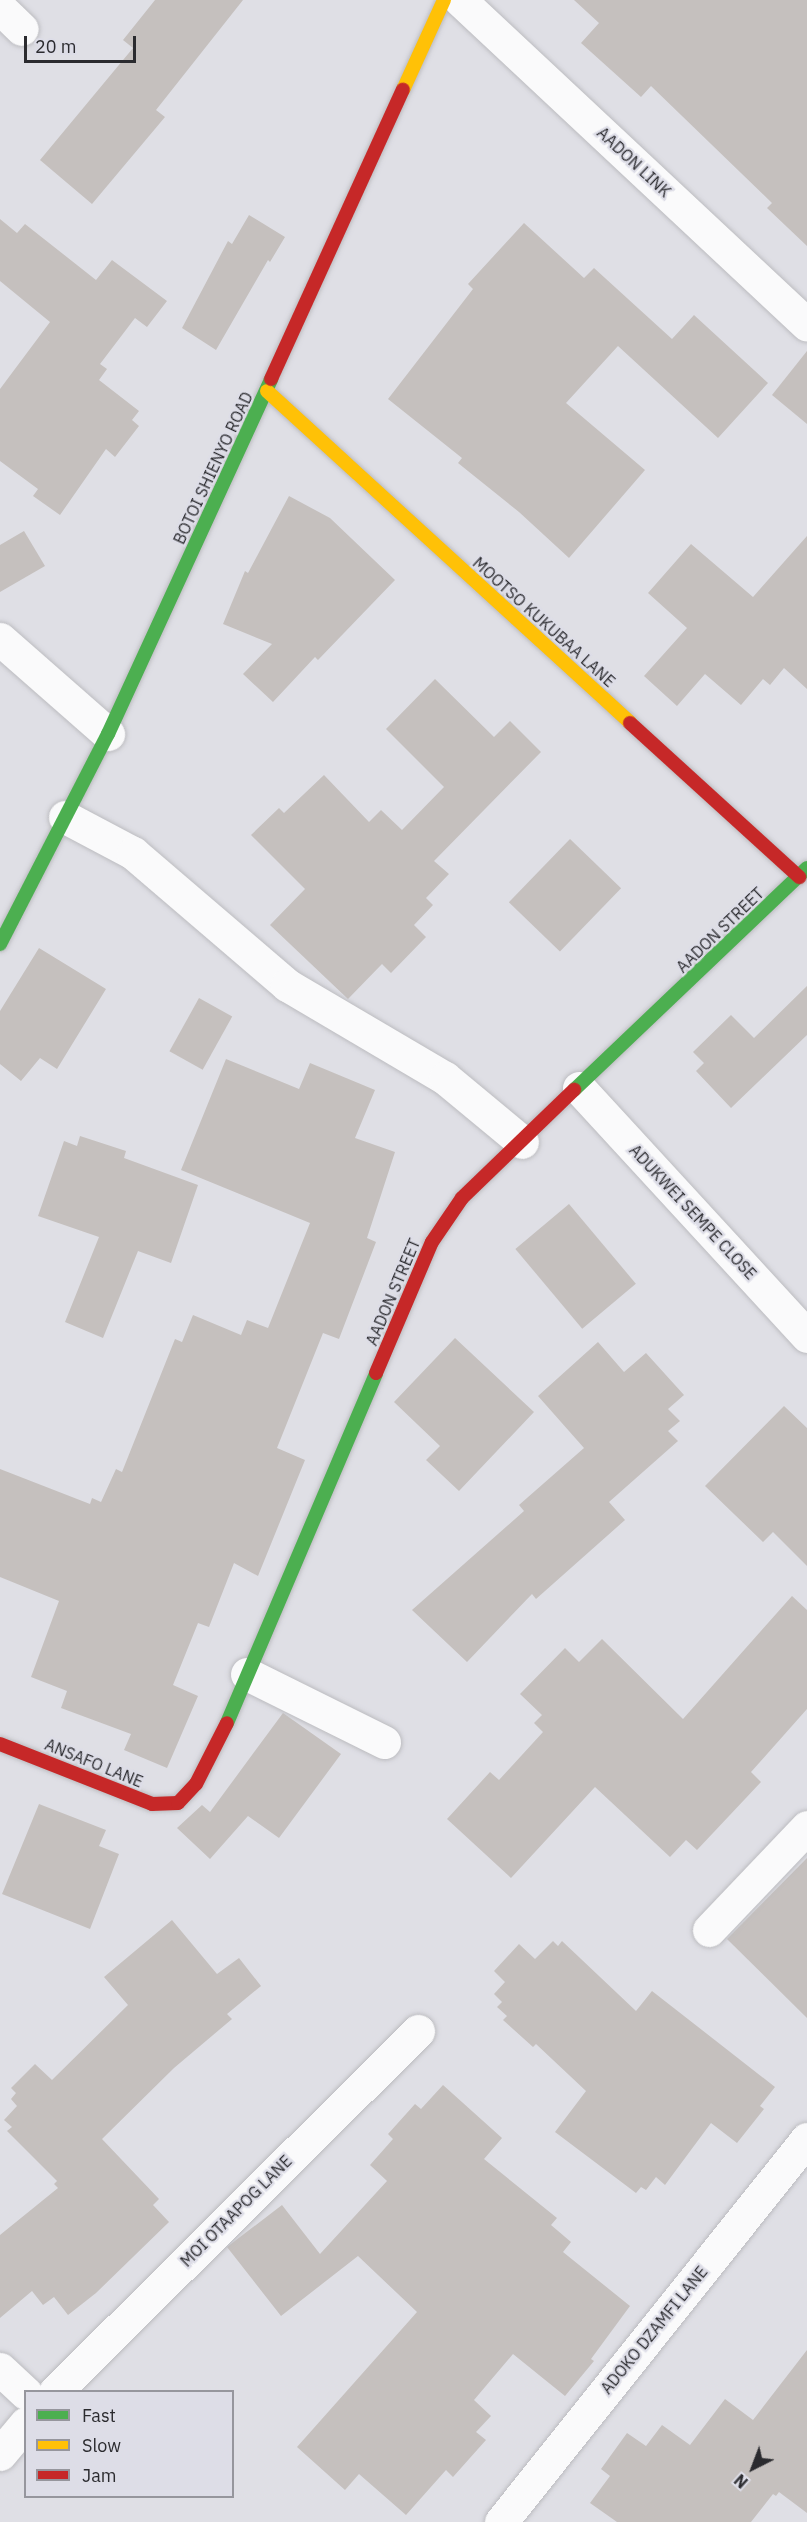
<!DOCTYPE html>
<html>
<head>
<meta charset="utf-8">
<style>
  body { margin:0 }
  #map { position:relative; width:807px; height:2522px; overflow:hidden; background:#dfdfe5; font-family:"IBM Plex Sans",sans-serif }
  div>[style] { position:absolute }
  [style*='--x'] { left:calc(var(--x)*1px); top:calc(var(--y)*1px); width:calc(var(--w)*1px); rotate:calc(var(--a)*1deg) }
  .building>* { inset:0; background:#c5c0be; transform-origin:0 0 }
  .roads { filter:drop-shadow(0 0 2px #bcbcc0) drop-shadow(0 0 2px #bcbcc0) }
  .street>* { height:33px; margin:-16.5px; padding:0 16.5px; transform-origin:16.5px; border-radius:16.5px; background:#fafafb }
  .fast>* { height:14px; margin:-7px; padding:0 7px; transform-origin:7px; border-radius:7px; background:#4caf50 }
  .slow>* { height:14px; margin:-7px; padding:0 7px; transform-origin:7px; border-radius:7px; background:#ffc107 }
  .jam>* { height:14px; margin:-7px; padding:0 7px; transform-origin:7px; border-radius:7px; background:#c62828 }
  span { translate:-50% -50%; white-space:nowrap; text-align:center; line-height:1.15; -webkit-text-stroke:4.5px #dddde7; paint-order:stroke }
  .street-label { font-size:16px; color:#2b2b2f }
  .legend { position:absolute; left:24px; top:2390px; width:210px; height:108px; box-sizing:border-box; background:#dddde7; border:2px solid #96969d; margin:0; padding:8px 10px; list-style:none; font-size:18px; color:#2b2b2f }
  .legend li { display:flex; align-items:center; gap:12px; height:30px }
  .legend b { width:30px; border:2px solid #96969d }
  .north { position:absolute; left:723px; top:2438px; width:60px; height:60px; -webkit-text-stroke:4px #dddde7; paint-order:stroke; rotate:222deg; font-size:16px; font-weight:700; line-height:24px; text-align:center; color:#2b2b2f }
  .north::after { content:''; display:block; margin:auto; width:21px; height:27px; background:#2b2b2f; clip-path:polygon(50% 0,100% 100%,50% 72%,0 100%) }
  .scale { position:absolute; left:24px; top:36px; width:112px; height:27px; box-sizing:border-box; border:3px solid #2b2b2f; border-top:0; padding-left:8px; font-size:18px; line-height:21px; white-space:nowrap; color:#2b2b2f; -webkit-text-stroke:4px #dddde7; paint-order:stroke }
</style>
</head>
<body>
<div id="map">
  <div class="building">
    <div style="clip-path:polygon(155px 0,243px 0,156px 110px,165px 117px,92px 204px,40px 160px,133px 48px,123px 40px)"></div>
    <div style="clip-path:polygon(574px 0,807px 0,807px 246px,767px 208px,772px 203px,651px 86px,641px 97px,581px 43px,599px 23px)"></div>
    <div style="clip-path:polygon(249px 215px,285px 237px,270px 262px,268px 260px,216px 350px,182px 328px,228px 241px,232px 244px)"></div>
    <div style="clip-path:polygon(0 219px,17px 233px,25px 224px,96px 280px,112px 260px,167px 301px,147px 327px,135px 318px,100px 364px,107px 369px,99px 380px,139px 411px,132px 420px,139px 426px,115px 457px,106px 449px,60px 515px,33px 496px,38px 489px,0 461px,0 389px,50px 322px,0 281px)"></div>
    <div style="clip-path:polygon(524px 223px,584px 278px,594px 268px,672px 339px,694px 315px,768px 383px,718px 438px,618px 346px,566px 403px,645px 470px,569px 558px,519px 512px,458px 463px,462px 458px,388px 399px,473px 289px,468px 284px)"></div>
    <div style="clip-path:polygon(807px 351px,807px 424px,772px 395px)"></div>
    <div style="clip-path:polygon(289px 496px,330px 518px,395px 580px,318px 660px,315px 657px,273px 702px,243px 674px,272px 644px,223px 624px,245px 571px,248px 573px)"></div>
    <div style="clip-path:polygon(24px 531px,45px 566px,0 592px,0 545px)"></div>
    <div style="clip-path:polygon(807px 536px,807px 689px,784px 668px,770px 685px,763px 679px,741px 705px,705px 674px,677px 706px,644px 676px,687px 628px,648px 593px,691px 544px,753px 597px)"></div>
    <div style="clip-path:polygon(435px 679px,494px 737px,510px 721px,541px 752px,434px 861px,449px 874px,426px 898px,433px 905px,414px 925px,426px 937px,391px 973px,382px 964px,348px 999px,270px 925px,305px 889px,251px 835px,279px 808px,284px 813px,324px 775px,369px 822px,381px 810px,402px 830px,444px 787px,386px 729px)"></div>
    <div style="left:570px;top:839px;width:71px;height:88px;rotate:44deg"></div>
    <div style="clip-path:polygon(39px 948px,106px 989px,57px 1069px,40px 1058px,21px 1081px,0 1064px,0 1011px)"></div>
    <div style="clip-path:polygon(807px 986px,807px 1035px,731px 1108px,696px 1071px,704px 1063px,693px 1052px,731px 1015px,754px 1038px)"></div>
    <div style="left:199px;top:998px;width:38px;height:61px;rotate:29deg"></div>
    <div style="clip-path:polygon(226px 1059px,299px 1089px,310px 1063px,375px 1090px,355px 1138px,395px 1152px,367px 1238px,376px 1242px,339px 1339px,323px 1333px,277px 1448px,305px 1460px,258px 1576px,234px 1563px,209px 1627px,198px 1623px,173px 1685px,198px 1696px,167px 1768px,124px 1750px,131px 1734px,61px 1708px,67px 1691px,31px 1677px,59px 1601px,0 1577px,0 1469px,90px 1504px,92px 1498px,101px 1502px,116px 1469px,122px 1472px,175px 1339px,182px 1342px,193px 1315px,241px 1335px,247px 1320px,268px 1328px,310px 1223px,181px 1170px)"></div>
    <div style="clip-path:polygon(80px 1136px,126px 1151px,124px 1158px,198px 1185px,171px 1263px,138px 1251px,103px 1338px,65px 1322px,99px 1237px,38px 1216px,64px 1141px,77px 1146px)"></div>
    <div style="left:569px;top:1204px;width:104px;height:70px;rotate:50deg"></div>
    <div style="clip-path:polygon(455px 1338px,534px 1412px,459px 1491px,426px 1460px,440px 1446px,394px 1402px)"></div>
    <div style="clip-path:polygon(598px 1342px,624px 1372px,646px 1353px,684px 1395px,668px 1409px,680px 1421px,668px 1431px,678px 1441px,609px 1502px,625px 1520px,536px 1599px,532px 1594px,467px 1662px,412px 1610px,524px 1511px,519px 1505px,584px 1448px,538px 1396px)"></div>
    <div style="clip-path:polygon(784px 1406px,807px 1428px,807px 1566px,773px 1532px,763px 1542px,705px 1486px)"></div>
    <div style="clip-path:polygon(792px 1596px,807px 1610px,807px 1709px,751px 1772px,761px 1782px,697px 1850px,686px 1840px,670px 1857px,595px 1787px,511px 1878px,447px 1819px,490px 1772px,499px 1780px,543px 1732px,534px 1723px,542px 1715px,520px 1694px,565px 1648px,579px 1662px,602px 1639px,683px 1719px)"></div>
    <div style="clip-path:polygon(283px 1713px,341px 1754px,279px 1838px,248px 1816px,210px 1859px,177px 1828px,202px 1805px,210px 1812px)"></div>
    <div style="clip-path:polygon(39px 1804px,106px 1830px,99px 1846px,119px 1854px,90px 1929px,2px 1894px)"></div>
    <div style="clip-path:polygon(807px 1858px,807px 2018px,727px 1939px)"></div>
    <div style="clip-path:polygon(172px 1920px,217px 1974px,239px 1958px,261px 1986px,227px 2014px,232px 2019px,174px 2068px,102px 2139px,159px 2199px,153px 2205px,169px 2222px,96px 2293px,68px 2315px,54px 2297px,43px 2305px,32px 2291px,0 2318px,0 2235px,58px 2188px,54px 2184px,57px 2181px,7px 2131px,12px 2127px,4px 2120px,17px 2106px,11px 2099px,16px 2093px,11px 2088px,35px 2064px,52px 2080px,128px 2005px,104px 1977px)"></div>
    <div style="clip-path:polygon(553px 1941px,558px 1946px,562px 1941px,636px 2011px,652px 1991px,775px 2087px,760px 2106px,764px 2109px,737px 2143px,711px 2123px,665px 2185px,656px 2177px,646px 2190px,641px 2187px,636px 2193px,555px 2132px,586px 2091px,536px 2044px,533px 2047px,503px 2020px,507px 2016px,497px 2007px,502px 2002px,494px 1994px,505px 1982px,494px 1971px,519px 1944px,535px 1959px)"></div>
    <div style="clip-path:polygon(443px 2085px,502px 2138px,484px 2159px,557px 2218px,551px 2225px,571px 2242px,563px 2252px,630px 2306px,591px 2359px,594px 2361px,565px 2396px,513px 2354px,474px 2400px,491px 2416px,476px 2432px,486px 2440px,453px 2477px,446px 2470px,406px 2515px,359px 2474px,345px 2490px,297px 2447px,417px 2312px,358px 2256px,281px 2316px,227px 2247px,282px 2205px,320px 2254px,387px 2181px,370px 2165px,393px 2139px,388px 2134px,415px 2104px,421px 2109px)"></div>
    <div style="clip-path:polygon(807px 2350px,807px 2513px,779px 2492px,776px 2496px,773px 2494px,751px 2522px,617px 2522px,590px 2503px,610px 2476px,601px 2469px,627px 2433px,646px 2446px,662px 2425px,690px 2445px,725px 2399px,753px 2420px)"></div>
  </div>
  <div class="roads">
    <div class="street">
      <div style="--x:460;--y:0;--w:475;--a:43.1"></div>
      <div style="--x:0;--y:8;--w:30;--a:44"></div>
      <div style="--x:0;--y:639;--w:144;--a:41.3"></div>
      <div style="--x:65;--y:817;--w:77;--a:27.9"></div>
      <div style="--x:133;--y:853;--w:203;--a:40.6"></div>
      <div style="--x:287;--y:985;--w:183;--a:30.5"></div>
      <div style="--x:445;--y:1078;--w:100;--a:39.7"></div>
      <div style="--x:579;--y:1088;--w:337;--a:47.4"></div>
      <div style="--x:247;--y:1674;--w:153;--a:26.4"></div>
      <div style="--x:709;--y:1930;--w:142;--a:-46.4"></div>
      <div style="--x:0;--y:2369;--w:35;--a:43"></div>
      <div style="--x:55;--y:2392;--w:512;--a:-44.84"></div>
      <div style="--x:0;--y:2454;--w:40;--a:-50"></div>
      <div style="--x:501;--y:2522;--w:490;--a:-51.4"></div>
    </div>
    <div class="fast">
      <div style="--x:0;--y:944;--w:236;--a:-62.8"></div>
      <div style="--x:108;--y:734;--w:391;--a:-65.3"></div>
      <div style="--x:574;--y:1090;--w:322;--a:-43.6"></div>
      <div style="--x:227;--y:1723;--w:380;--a:-66.9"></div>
    </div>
    <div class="slow">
      <div style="--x:403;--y:90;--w:99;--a:-65.5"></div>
      <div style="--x:267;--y:391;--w:492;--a:42.4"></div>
    </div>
    <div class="jam">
      <div style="--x:271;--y:379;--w:318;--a:-65.5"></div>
      <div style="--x:630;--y:723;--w:229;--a:42.3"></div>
      <div style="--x:376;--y:1373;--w:142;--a:-66.9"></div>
      <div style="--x:432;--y:1242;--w:53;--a:-55.7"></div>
      <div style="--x:462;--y:1198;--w:156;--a:-44"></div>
      <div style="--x:0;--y:1744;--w:163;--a:21.5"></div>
      <div style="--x:152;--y:1804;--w:26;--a:-2"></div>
      <div style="--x:178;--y:1803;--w:26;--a:-47"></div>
      <div style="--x:196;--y:1784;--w:68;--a:-63.1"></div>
    </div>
  </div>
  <div class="street-label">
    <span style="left:634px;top:162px;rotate:43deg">AADON LINK</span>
    <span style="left:213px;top:468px;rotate:-65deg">BOTOI SHIENYO ROAD</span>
    <span style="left:544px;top:622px;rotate:42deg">MOOTSO KUKUBAA LANE</span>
    <span style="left:720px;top:930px;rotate:-44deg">AADON STREET</span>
    <span style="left:693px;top:1212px;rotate:47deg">ADUKWEI SEMPE CLOSE</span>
    <span style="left:393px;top:1292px;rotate:-67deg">AADON STREET</span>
    <span style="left:94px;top:1763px;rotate:22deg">ANSAFO LANE</span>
    <span style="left:236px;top:2211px;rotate:-45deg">MOI OTAAPOG LANE</span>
    <span style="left:654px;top:2330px;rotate:-51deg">ADOKO DZAMFI LANE</span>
  </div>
  <ul class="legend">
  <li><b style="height:8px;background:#4caf50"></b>Fast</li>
  <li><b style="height:8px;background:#ffc107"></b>Slow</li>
  <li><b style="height:8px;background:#c62828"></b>Jam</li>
  </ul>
  <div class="north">N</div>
  <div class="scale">20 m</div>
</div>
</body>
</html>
